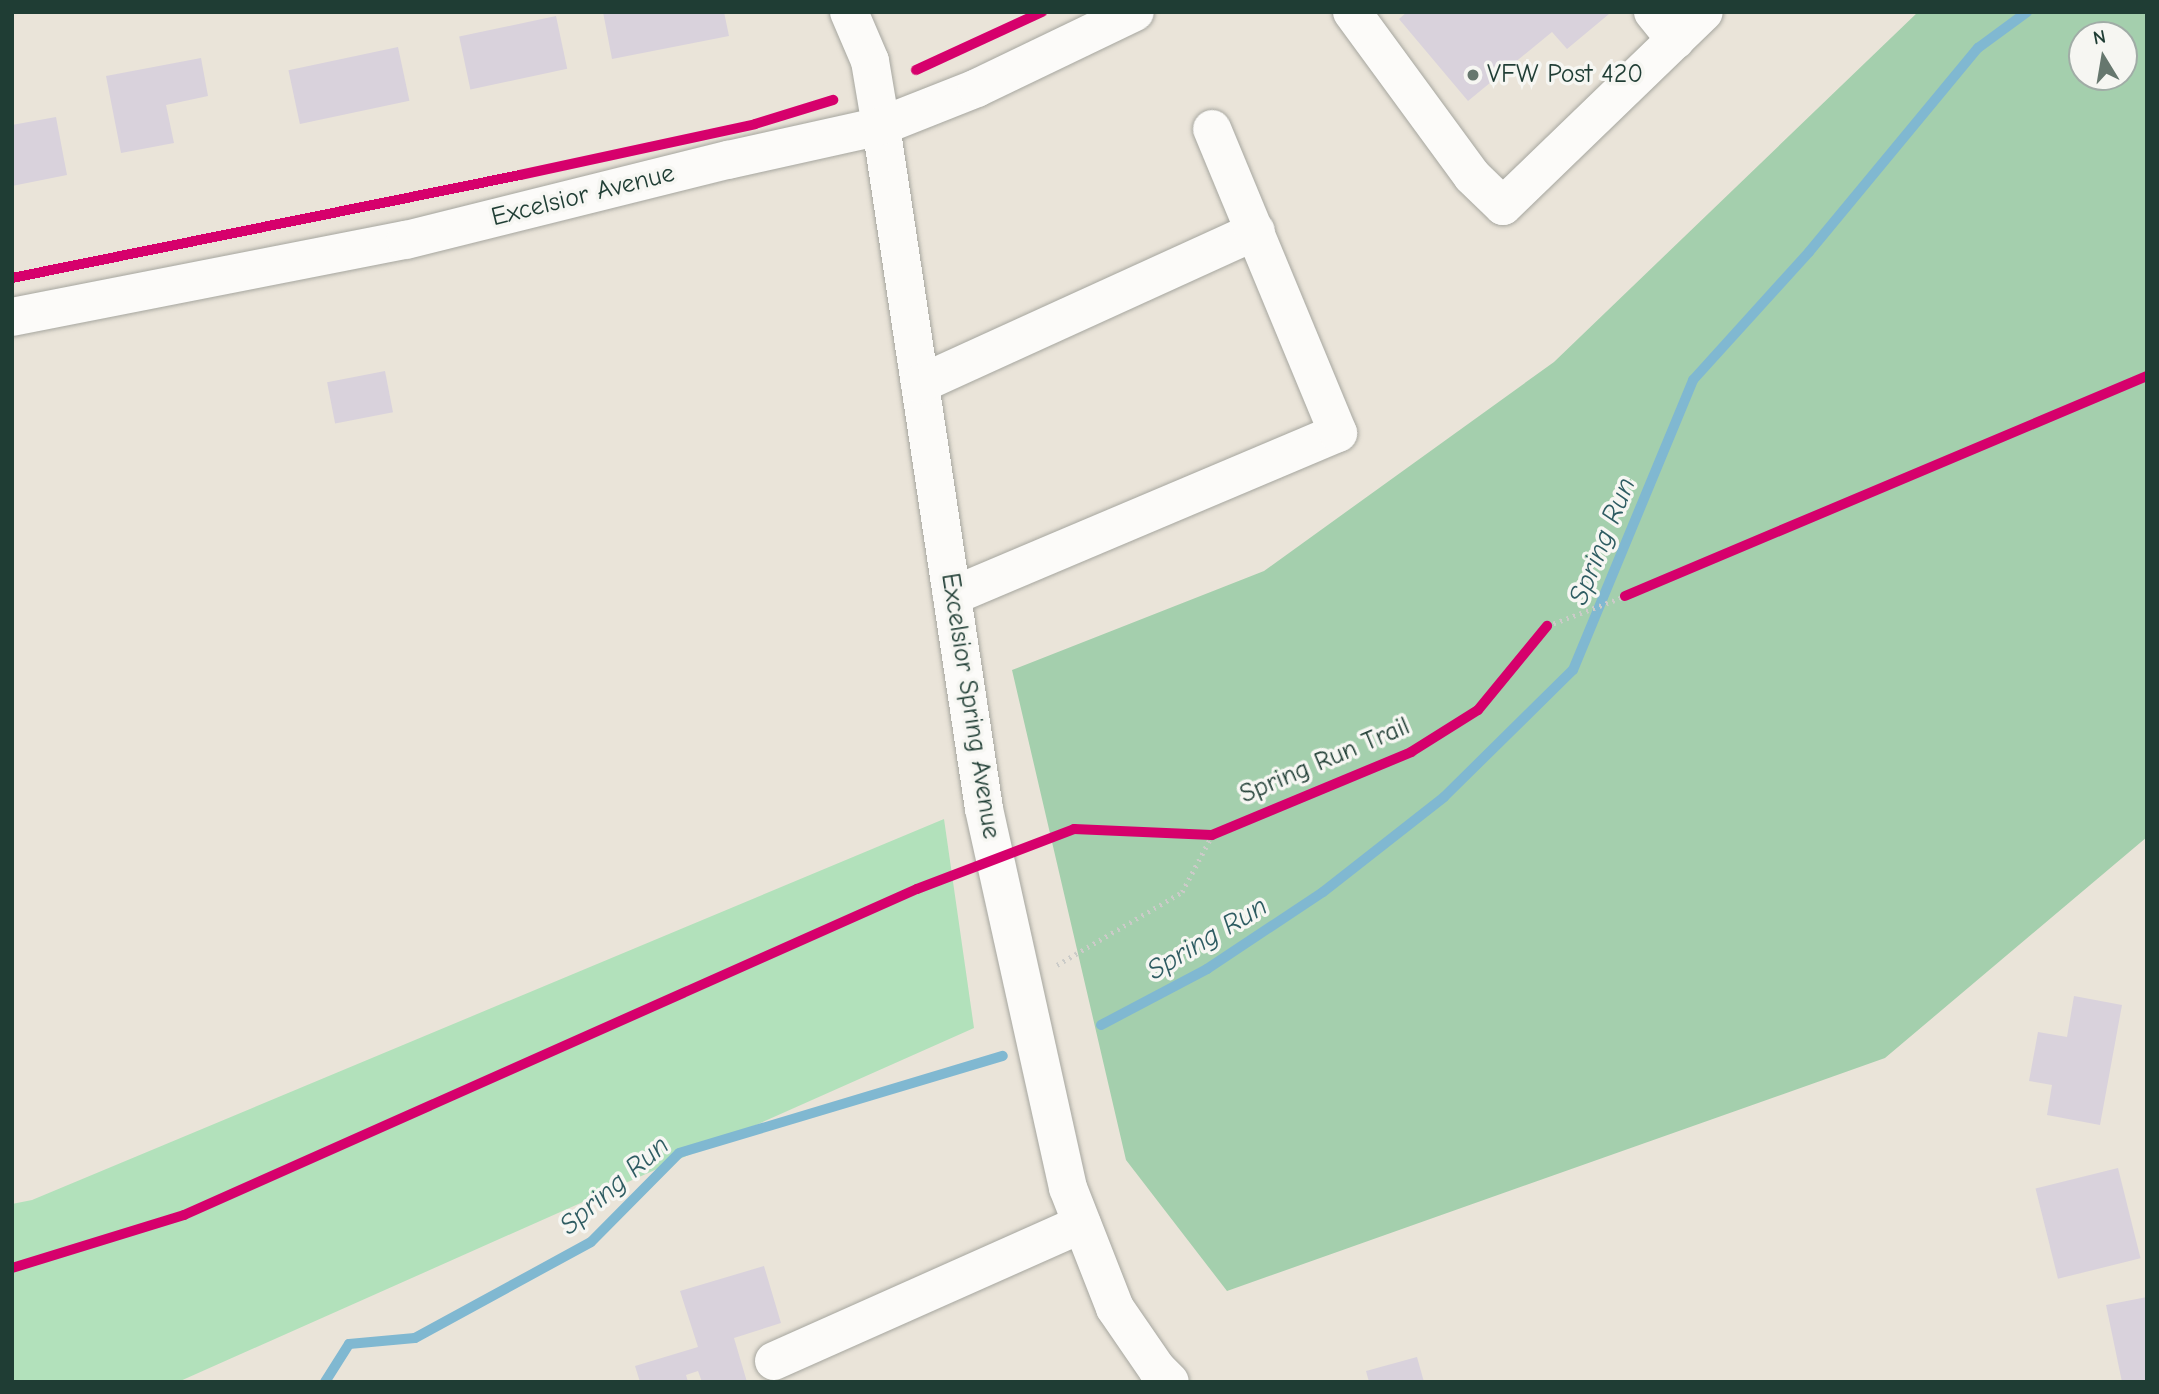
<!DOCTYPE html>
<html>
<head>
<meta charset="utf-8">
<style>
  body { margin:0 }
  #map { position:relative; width:2159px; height:1394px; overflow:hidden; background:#eae4d9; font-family:"Comic Neue",sans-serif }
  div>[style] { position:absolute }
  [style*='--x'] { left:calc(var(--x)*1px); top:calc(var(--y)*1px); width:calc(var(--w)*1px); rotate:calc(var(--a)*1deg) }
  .green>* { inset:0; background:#b2e1bb }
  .forest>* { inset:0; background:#a4cfad }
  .stream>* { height:10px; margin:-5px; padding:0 5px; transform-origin:5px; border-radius:5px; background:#80b8d1 }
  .building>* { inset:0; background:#d9d2dc; transform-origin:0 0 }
  .path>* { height:4.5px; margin-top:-2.25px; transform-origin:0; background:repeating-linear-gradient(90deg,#cbcbc8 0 2px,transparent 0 7px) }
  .roads { filter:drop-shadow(0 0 2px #a6a69f) drop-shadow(0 0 2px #a6a69f) }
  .minor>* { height:38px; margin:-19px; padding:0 19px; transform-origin:19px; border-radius:19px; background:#fcfbf9 }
  .cycleway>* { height:10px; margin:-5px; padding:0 5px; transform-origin:5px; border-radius:5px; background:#d6006c }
  .dots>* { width:19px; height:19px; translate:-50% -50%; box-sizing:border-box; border:4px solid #f6f6f2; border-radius:50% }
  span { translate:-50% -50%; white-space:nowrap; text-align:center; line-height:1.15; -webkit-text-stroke:7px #f6f6f2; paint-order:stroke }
  .poi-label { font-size:26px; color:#1f3d34 }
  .left { translate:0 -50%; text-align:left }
  .street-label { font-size:26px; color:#1f3d34 }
  .water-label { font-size:28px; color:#2e5c62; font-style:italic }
  .frame { position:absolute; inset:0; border:14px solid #1f3d34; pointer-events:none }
  .north { position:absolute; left:2068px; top:21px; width:70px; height:70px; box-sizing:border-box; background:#f6f6f2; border:2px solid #a0aca6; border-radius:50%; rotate:349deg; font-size:19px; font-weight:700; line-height:28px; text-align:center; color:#1f3d34 }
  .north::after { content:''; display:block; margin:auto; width:24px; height:32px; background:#66776e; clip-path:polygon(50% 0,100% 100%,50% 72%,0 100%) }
</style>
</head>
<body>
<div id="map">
  <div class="green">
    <div style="clip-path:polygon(944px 819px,974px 1028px,178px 1382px,12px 1382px,12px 1204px,32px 1200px)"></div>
  </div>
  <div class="forest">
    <div style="clip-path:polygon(evenodd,1918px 12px,2147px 12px,2147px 837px,1885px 1058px,1227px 1291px,1126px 1160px,1012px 670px,1264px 571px,1554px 362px,1918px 12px,2082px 35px,2124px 35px,2124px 77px,2082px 77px,2082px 35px)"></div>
  </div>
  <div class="stream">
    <div style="--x:1101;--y:1025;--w:120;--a:-27.8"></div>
    <div style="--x:1207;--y:969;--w:139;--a:-33.6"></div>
    <div style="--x:1323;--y:892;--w:154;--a:-38.1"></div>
    <div style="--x:1444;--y:797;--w:181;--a:-44.6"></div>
    <div style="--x:1573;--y:670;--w:314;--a:-67.5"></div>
    <div style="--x:1693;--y:380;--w:173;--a:-47.8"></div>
    <div style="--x:1809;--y:252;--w:265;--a:-50.4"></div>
    <div style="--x:1978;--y:48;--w:61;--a:-36.3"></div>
    <div style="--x:325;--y:1382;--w:45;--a:-57.7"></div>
    <div style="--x:349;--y:1344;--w:66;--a:-5.2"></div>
    <div style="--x:415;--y:1338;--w:200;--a:-28.6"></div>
    <div style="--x:591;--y:1242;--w:125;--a:-45.3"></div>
    <div style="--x:679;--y:1153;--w:338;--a:-16.7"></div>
  </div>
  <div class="building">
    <div style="clip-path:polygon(603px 12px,724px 12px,729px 36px,612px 59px)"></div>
    <div style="clip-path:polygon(1407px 12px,1607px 12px,1609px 14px,1567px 49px,1552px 32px,1468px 101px,1399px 19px)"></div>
    <div style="left:556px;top:16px;width:54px;height:99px;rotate:78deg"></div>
    <div style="left:398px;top:47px;width:55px;height:112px;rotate:78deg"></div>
    <div style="clip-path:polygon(201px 58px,208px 96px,166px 105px,174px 143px,121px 153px,106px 76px)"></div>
    <div style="clip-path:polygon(56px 117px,67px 175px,12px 186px,12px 125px)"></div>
    <div style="left:385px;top:371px;width:42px;height:59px;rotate:79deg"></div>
    <div style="clip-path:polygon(2074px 996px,2122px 1005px,2100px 1125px,2047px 1115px,2052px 1085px,2029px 1081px,2038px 1032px,2067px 1037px)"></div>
    <div style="left:2118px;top:1168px;width:93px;height:85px;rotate:76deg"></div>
    <div style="clip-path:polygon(764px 1266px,781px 1323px,734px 1338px,747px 1382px,702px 1382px,698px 1371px,686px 1375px,688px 1382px,640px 1382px,635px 1366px,698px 1347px,680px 1291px)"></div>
    <div style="clip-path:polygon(2147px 1297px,2147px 1382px,2122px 1382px,2106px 1305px)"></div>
    <div style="clip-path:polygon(1417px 1357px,1424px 1382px,1369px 1382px,1366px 1371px)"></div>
  </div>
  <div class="path">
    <div style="--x:1547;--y:626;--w:84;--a:-21"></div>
    <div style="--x:1057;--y:965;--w:145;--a:-30.3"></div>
    <div style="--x:1182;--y:892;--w:64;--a:-62.2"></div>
  </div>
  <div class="roads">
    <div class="minor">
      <div style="--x:849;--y:12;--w:53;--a:66.8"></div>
      <div style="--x:870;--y:61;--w:66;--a:80.4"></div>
      <div style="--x:881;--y:126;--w:691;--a:81.42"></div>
      <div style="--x:984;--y:809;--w:388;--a:77.5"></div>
      <div style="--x:1068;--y:1188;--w:129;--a:68.6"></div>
      <div style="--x:1115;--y:1308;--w:74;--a:55.5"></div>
      <div style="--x:1157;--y:1369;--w:18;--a:45"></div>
      <div style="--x:1352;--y:12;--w:203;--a:53.8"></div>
      <div style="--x:1472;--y:176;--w:43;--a:44.1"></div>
      <div style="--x:1503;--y:206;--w:279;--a:-44"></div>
      <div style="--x:1653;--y:12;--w:36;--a:51"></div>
      <div style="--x:12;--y:317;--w:401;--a:-11.1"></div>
      <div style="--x:406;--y:240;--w:332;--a:-14"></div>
      <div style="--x:728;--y:160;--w:157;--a:-12.5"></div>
      <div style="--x:881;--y:126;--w:103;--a:-21.6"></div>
      <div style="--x:977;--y:88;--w:175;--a:-25.7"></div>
      <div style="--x:920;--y:384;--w:369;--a:-24.5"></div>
      <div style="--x:952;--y:596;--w:419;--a:-22.9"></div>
      <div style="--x:1338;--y:433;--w:329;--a:-112.5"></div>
      <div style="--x:774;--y:1361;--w:337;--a:-24"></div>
    </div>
  </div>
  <div class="cycleway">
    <div style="--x:916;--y:70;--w:139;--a:-24.7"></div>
    <div style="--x:12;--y:278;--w:518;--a:-11.46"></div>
    <div style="--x:520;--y:175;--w:240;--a:-12.2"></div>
    <div style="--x:755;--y:124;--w:82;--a:-17.1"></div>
    <div style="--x:1625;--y:596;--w:566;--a:-22.85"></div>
    <div style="--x:12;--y:1268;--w:180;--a:-17.1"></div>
    <div style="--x:184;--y:1215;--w:802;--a:-23.98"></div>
    <div style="--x:917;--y:889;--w:168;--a:-20.9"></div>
    <div style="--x:1074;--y:829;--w:138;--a:2.5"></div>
    <div style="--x:1212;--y:835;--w:216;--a:-22.6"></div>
    <div style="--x:1411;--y:752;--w:79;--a:-32.1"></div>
    <div style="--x:1478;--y:710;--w:109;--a:-50.6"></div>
  </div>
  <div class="dots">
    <div style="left:1473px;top:75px;background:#66776e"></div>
  </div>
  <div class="poi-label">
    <span class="left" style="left:1487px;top:75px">VFW Post 420</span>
  </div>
  <div class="street-label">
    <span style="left:583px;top:196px;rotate:-14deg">Excelsior Avenue</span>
    <span style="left:970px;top:706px;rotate:81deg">Excelsior Spring Avenue</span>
    <span style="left:1325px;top:761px;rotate:-23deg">Spring Run Trail</span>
  </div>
  <div class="water-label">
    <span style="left:1602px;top:541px;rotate:-68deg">Spring Run</span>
    <span style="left:1207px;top:938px;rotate:-31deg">Spring Run</span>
    <span style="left:614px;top:1185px;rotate:-41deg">Spring Run</span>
  </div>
  <div class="frame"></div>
  <div class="north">N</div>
</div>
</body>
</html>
